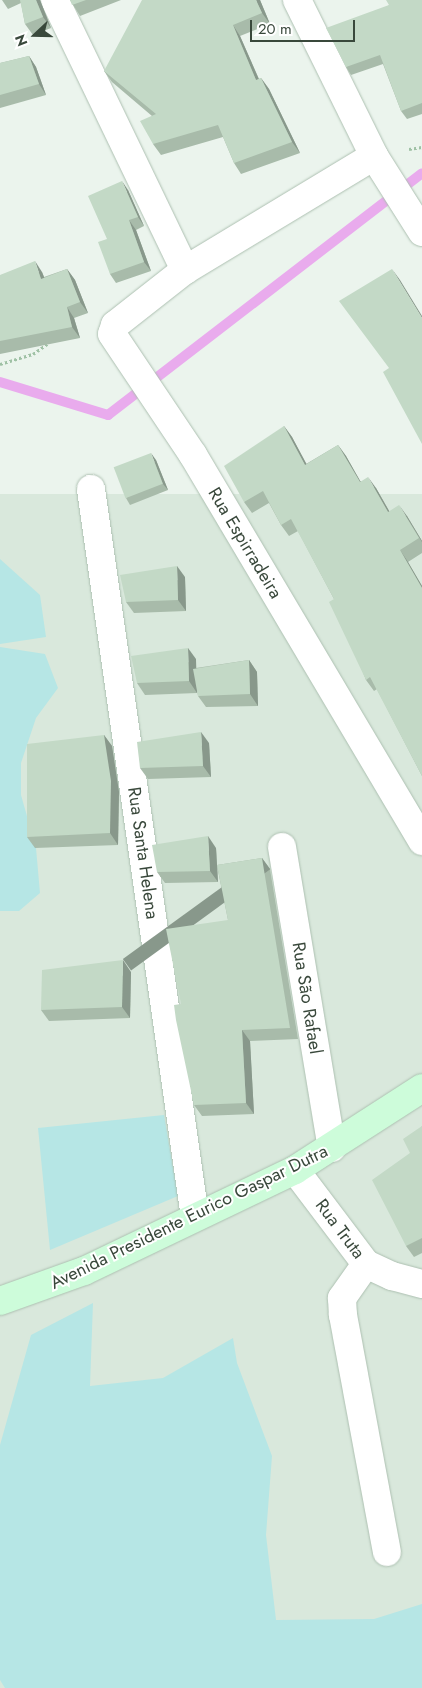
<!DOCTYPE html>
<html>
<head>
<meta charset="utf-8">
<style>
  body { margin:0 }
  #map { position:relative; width:422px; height:1688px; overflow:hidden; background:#ebf4ed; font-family:Jost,sans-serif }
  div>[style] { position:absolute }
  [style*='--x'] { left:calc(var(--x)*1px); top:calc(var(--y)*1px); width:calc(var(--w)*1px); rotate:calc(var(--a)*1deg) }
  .residential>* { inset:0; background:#d9e8dc; transform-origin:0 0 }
  .green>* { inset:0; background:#b6e6e5 }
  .stream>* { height:10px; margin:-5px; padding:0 5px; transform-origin:5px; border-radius:5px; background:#e9abed }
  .path>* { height:3px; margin-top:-1.5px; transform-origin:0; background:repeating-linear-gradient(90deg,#9fc1a5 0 2.5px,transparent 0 5px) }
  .roads { filter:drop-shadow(0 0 1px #adc0b1) drop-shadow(0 0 1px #adc0b1) }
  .minor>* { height:28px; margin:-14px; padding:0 14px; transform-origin:14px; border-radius:14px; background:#fff }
  .secondary>* { height:28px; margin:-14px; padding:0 14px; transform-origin:14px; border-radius:14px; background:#cdfcda }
  .wall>* { inset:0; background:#a8bbaa }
  .shaded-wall>* { inset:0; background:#88988b; transform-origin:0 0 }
  .building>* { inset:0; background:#c3d9c6; transform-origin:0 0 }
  span { translate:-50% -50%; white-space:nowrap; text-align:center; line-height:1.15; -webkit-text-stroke:4px #fff; paint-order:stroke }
  .street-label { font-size:18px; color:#39483b }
  .north { position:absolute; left:10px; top:10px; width:50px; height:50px; -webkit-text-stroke:4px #fff; paint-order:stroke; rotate:249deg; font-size:14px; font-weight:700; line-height:20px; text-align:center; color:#39483b }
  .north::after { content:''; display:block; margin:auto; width:18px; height:22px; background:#39483b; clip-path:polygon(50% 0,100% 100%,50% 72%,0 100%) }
  .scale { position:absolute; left:250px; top:20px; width:105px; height:22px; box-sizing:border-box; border:2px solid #39483b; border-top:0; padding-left:6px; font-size:15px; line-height:18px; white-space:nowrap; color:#39483b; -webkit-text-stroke:4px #fff; paint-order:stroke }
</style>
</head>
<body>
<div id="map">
  <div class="residential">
    <div style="left:422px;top:494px;width:1194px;height:427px;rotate:90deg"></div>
  </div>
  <div class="green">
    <div style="clip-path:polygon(0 559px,40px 595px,46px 637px,0 644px)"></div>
    <div style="clip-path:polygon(0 647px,45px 654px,58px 688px,36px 718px,21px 763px,21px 795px,36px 848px,40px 893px,19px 911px,0 911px)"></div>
    <div style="clip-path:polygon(164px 1115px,178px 1196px,50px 1250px,38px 1128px)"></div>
    <div style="clip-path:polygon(93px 1303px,90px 1386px,163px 1378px,233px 1338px,237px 1363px,272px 1456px,266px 1535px,276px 1620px,374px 1619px,422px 1604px,422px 1688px,5px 1688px,0 1680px,0 1445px,31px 1335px)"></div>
  </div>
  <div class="stream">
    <div style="--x:0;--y:382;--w:113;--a:17"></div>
    <div style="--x:108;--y:415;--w:396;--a:-37.6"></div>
  </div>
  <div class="path">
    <div style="--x:409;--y:149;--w:13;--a:-9"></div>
    <div style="--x:0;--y:364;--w:34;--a:-17"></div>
    <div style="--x:33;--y:354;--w:19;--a:-35"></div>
  </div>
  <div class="roads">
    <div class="minor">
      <div style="--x:55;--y:0;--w:300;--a:64.3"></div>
      <div style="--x:297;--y:0;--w:174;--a:63.7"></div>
      <div style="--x:374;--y:156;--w:90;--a:57.7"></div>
      <div style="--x:374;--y:156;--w:221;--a:148.9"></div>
      <div style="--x:185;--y:270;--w:89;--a:141.8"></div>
      <div style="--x:115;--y:325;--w:9;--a:108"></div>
      <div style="--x:112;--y:334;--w:146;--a:56.2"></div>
      <div style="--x:193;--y:455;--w:449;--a:59.3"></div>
      <div style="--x:91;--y:489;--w:735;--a:81.87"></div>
      <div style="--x:282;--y:847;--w:305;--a:80.6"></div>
      <div style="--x:295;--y:1170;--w:118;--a:52.9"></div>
      <div style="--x:366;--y:1264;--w:29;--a:25"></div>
      <div style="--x:392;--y:1276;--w:31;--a:15"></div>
      <div style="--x:366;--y:1264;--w:42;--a:125.2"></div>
      <div style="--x:342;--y:1298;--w:17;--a:87"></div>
      <div style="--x:343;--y:1315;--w:241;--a:79.5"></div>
    </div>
    <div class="secondary">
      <div style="--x:0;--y:1301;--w:89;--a:-19.7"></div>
      <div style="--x:84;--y:1271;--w:234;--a:-25.6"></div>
      <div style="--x:295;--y:1170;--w:151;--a:-32.8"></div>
    </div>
  </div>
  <div class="wall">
    <div style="clip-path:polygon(2px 0,40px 0,51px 28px,33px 35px,25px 24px,21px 3px,8px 9px)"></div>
    <div style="clip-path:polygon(70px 0,121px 0,80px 16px)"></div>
    <div style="clip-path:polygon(260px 0,270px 24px,240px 36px,259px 79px,261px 78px,269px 89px,300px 153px,241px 174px,234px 163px,223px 137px,161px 155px,153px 144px,152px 116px,112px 82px,104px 71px)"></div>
    <div style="clip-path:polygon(422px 0,422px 114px,407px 119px,401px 111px,383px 64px,351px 75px,346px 67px,389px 5px)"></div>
    <div style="clip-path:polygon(29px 56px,36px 67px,46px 95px,0 108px,0 63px)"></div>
    <div style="clip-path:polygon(128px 190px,144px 226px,136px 230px,151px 271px,116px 283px,110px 274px,107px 239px)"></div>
    <div style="clip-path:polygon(67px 269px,75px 280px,88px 313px,74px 318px,80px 338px,0 354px,0 275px,42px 272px,44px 277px)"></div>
    <div style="clip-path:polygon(284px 426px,292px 437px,306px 464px,338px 445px,346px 456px,360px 481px,376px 488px,389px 511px,407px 516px,422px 541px,422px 553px,408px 562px,422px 586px,422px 776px,377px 689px,374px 691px,366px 680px,334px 599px,298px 531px,289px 536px,281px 525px,269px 503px,252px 513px,244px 502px)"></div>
    <div style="clip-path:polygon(156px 460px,168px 490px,130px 505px,126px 498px)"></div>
    <div style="clip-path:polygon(185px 577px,186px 611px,134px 613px,126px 602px)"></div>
    <div style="clip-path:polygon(196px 659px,196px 668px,249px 660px,257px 672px,258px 706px,206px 707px,198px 696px,197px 689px,197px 693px,145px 695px,137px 683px)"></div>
    <div style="clip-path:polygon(104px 735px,112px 746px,119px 792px,118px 845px,35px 848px,27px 837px)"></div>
    <div style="clip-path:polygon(209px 743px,211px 777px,148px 779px,140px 768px)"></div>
    <div style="clip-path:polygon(216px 848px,217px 865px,262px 858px,270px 869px,298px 1039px,250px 1041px,254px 1114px,202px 1116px,194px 1105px,181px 1004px,228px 920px,217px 866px,218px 882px,165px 883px,157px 872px)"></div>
    <div style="clip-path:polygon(131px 972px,130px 1018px,49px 1021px,41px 1010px)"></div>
    <div style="clip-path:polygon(422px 1126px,422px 1253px,414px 1257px,406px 1246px,410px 1153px)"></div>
  </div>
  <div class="shaded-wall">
    <div style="clip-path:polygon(36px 0,40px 0,51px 28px,43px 17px)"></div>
    <div style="clip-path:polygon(256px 0,260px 0,270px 24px,262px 13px)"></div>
    <div style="clip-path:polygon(233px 25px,240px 36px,264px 91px,256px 80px)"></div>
    <div style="clip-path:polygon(29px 56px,36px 67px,46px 95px,39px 84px)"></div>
    <div style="clip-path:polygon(261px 78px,269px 89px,300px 153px,292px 142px)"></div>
    <div style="clip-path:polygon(122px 181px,128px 190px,144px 226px,138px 217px)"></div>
    <div style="clip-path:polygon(129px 220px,136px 230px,151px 271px,144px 262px)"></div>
    <div style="clip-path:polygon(35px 261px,42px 272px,49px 290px,41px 279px)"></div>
    <div style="clip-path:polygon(67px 269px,75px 280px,88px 313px,80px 302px)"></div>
    <div style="clip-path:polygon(392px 269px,400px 280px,422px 316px,422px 318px)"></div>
    <div style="clip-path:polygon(67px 307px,74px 318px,80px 338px,72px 327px)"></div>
    <div style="clip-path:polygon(284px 426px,292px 437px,313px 476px,305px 465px)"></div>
    <div style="clip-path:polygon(338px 445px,346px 456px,367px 493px,360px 482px)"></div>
    <div style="clip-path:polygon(151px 453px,156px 460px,168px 490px,163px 484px)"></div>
    <div style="clip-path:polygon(368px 477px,376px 488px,396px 523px,388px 512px)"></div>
    <div style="clip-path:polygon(399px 505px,407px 516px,422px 541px,422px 542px)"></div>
    <div style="clip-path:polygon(400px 550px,408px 562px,422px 586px,422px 588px)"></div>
    <div style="clip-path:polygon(177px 566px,185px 577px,186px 611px,178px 600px)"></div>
    <div style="clip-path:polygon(188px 648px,196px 659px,197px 693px,189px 681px)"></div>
    <div style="clip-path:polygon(249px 660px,257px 672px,258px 706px,250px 694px)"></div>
    <div style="clip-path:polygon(201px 732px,209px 743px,211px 777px,203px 766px)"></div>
    <div style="clip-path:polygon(104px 735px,112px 746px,119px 792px,118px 845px,110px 833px)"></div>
    <div style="clip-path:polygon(208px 836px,216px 848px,218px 882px,210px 871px)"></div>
    <div style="left:262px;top:858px;width:14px;height:172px;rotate:54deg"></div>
    <div style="clip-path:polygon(123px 960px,131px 972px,130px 1018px,122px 1007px)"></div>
    <div style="clip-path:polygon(242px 1030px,250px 1041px,254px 1114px,246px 1103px)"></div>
  </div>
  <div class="building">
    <div style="clip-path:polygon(20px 0,36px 0,43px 17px,25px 24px)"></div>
    <div style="clip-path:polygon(70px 0,86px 0,72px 5px)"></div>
    <div style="clip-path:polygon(142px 0,256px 0,262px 13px,233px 25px,256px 80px,261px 78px,292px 142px,234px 163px,218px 125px,153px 144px,140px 121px,156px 114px,104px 71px)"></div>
    <div style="clip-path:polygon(386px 0,422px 0,422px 103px,401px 111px,380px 55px,346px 67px,326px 28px,389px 5px)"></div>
    <div style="clip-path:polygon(29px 56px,39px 84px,0 95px,0 63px)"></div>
    <div style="clip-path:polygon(122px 181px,138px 217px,129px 220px,144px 262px,110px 274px,98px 242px,107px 239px,88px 196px)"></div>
    <div style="clip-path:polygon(35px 261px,41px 279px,67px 269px,80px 302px,67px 307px,72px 327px,0 341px,0 275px)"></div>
    <div style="clip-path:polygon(392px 269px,422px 318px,422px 444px,383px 372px,389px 368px,339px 301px)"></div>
    <div style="clip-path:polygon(284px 426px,305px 465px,338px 445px,360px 482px,368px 477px,388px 512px,399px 505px,419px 538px,400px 550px,422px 588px,422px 776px,370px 677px,366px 680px,329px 602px,334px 599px,291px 519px,281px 525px,263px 491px,244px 502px,224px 466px)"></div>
    <div style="left:151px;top:453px;width:33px;height:40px;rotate:69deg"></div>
    <div style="clip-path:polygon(177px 566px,178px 600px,126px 602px,120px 575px)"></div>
    <div style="clip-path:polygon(188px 648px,189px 681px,137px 683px,131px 656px)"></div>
    <div style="clip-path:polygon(249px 660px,250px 694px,198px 696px,193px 669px)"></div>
    <div style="clip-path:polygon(201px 732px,203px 766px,140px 768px,137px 742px)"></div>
    <div style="clip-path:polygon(104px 735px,111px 781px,110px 833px,27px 837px,27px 744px)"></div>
    <div style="clip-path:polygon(208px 836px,210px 871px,157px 872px,152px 845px)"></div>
    <div style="clip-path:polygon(262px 858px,290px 1028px,242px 1030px,246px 1103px,194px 1105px,176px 1020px,174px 1005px,181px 1004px,166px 929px,228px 920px,217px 865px)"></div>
    <div style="clip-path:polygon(123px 960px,122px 1007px,41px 1010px,42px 970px)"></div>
    <div style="clip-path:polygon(422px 1126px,422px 1238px,406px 1246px,372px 1180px,410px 1153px,403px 1139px)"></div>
  </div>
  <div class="street-label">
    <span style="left:245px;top:543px;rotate:59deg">Rua Espirradeira</span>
    <span style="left:143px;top:853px;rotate:82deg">Rua Santa Helena</span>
    <span style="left:307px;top:998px;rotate:81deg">Rua São Rafael</span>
    <span style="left:189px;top:1217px;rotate:-26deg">Avenida Presidente Eurico Gaspar Dutra</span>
    <span style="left:340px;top:1229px;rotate:53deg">Rua Truta</span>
  </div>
  <div class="north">N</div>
  <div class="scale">20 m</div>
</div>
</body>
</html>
